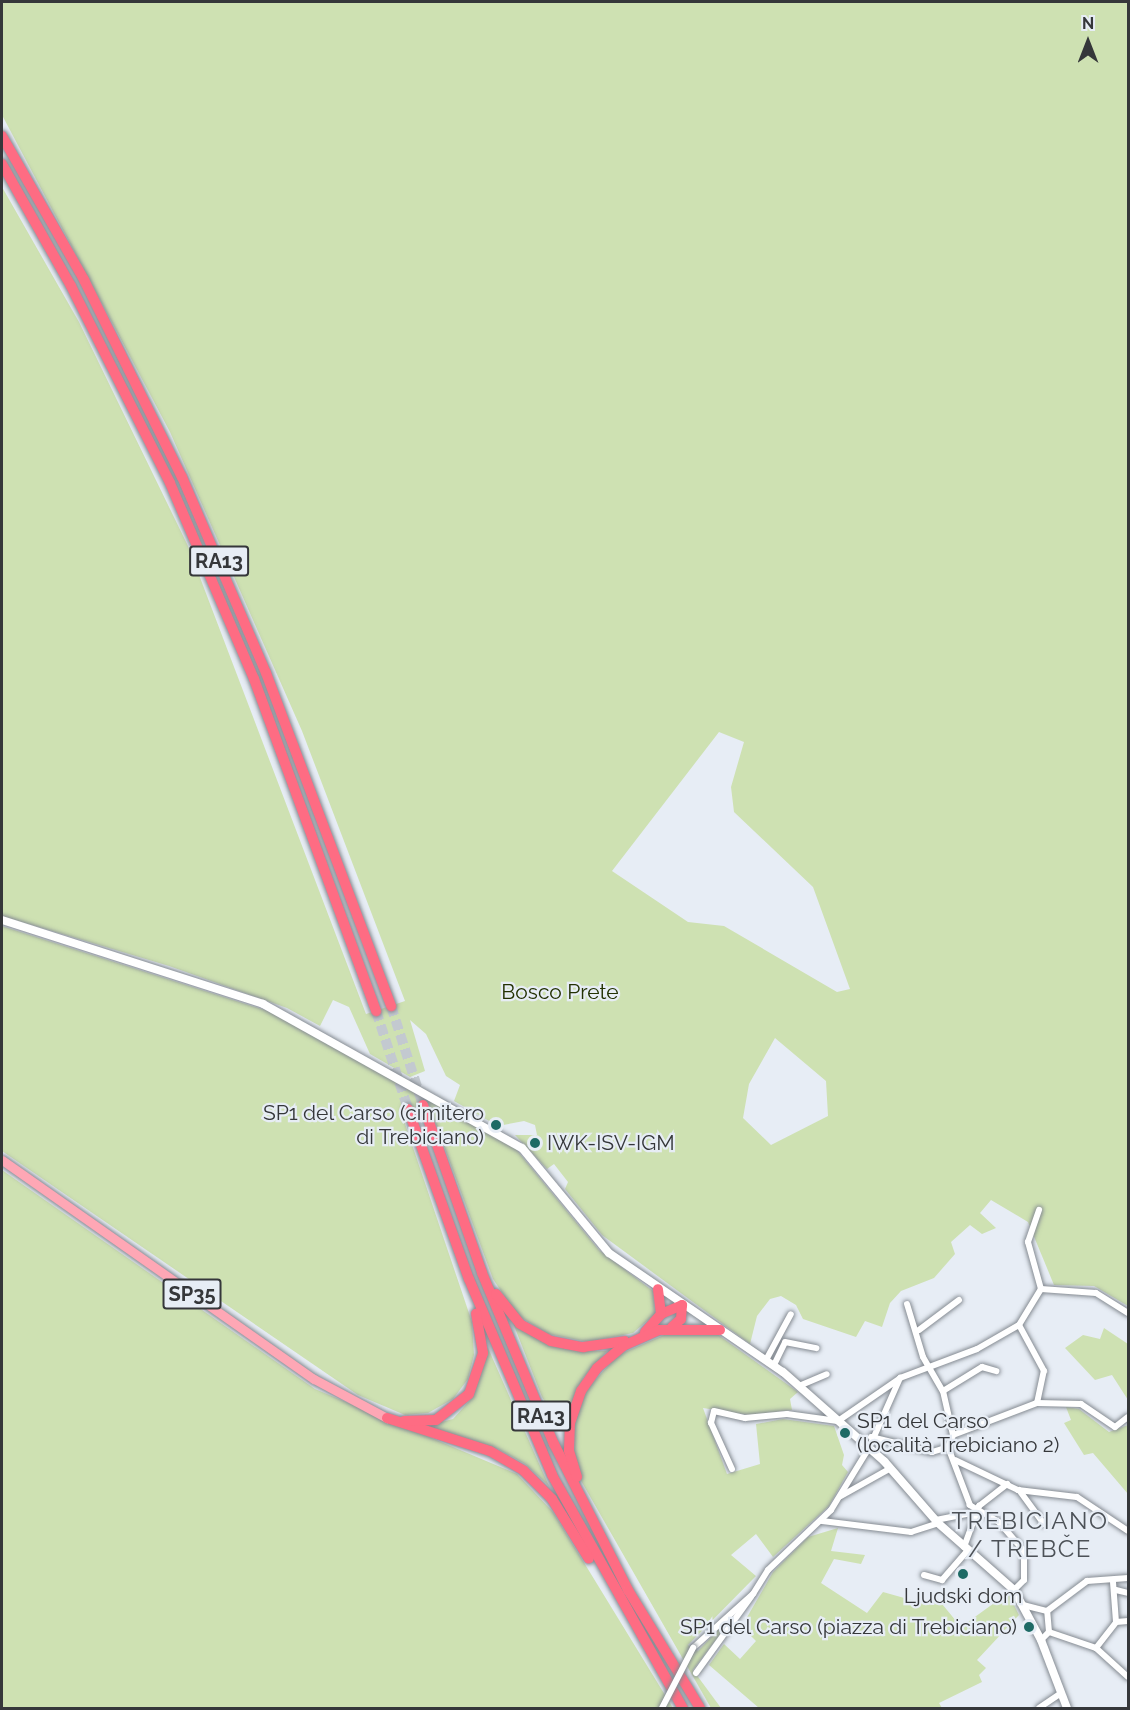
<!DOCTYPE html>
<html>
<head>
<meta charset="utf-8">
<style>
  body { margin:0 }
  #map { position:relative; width:1130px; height:1710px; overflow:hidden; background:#e7edf5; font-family:Raleway,sans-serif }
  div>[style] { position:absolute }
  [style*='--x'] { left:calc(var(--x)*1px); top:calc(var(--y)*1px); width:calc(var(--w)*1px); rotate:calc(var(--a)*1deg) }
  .green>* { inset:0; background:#cee1b2 }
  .motorway-tunnel>* { height:10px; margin-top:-5px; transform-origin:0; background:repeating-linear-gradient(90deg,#c3c9d0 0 10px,transparent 0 15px) }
  .roads { filter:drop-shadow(0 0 2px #858b92) drop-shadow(0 0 2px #858b92) }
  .minor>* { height:6px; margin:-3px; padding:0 3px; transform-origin:3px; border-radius:3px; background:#fff }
  .secondary>* { height:8px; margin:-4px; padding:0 4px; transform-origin:4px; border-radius:4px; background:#fff }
  .primary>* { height:9px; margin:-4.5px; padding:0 4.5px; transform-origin:4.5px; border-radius:4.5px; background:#fea7b5 }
  .motorway>* { height:10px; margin:-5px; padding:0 5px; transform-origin:5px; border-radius:5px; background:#fe6c83 }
  .bridges { filter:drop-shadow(0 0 2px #858b92) drop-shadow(0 0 2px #858b92) }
  .minor-bridge>* { height:6px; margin:-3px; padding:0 3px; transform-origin:3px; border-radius:3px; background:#fff }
  .dots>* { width:16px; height:16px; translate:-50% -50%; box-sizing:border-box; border:3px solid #e7edf5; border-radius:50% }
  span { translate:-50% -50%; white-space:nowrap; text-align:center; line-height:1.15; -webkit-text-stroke:4.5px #e7edf5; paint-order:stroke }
  .shield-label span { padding:2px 4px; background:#e7edf5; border:2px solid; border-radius:4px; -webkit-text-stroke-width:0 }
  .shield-label { font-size:20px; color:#35373a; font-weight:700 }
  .park-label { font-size:21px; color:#233203 }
  .poi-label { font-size:21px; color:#35373a }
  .right { translate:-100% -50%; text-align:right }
  .left { translate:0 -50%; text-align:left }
  .quarter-label { font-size:24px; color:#4c5157; letter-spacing:1.5px }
  .frame { position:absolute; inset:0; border:3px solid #35373a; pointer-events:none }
  .north { position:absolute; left:1058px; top:12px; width:60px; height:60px; -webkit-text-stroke:4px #e7edf5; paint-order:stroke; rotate:0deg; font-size:16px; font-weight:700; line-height:24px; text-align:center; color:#35373a }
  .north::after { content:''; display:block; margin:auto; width:21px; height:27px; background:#35373a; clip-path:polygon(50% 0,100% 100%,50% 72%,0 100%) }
</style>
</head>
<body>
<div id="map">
  <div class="green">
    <div style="clip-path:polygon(evenodd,2px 2px,1128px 2px,1128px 1306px,1094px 1286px,1054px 1285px,1028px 1222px,991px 1200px,980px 1213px,996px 1228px,982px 1234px,970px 1225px,951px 1242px,955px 1254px,934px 1278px,901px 1291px,890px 1303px,882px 1327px,865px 1321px,856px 1337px,803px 1319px,796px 1305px,781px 1296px,770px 1299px,757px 1316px,750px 1344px,602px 1235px,565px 1189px,568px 1182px,554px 1164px,547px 1169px,515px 1135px,537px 1135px,535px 1125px,524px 1121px,498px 1126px,454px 1101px,460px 1085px,446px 1076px,426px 1034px,410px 1020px,425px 1071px,410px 1077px,370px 1054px,349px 1007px,333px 1000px,320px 1026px,287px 1008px,169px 966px,2px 916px,2px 187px,79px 322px,188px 546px,366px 1014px,405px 1001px,302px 731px,170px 432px,2px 115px,2px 2px,719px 732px,744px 742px,731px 787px,734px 812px,813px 887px,850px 989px,837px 992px,724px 926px,688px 922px,612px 871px,719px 732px,2px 2px,775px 1038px,826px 1081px,828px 1116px,771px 1145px,743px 1118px,749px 1084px,775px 1038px)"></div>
    <div style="clip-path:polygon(2px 926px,274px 1013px,515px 1148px,599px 1250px,653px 1291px,655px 1314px,633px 1333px,588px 1342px,548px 1334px,517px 1315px,493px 1279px,428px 1103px,401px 1112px,472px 1322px,474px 1355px,468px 1379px,453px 1399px,428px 1413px,405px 1415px,358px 1395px,2px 1151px)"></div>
    <div style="clip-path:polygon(2px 1170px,315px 1389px,517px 1474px,553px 1512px,673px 1708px,2px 1708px)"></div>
    <div style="clip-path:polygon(513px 1323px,581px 1351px,607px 1351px,583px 1378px,563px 1432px,542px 1397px)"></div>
    <div style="clip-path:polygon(1104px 1328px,1128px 1344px,1128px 1400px,1112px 1375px,1095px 1380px,1065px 1348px,1083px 1335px,1100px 1339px)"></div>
    <div style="clip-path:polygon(717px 1334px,798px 1392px,790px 1399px,792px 1410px,749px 1415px,703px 1408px,727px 1474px,760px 1464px,756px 1424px,783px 1419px,834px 1426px,844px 1455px,842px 1465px,848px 1472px,829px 1506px,773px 1557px,756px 1534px,731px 1555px,756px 1576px,688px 1645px,698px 1651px,742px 1605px,693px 1670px,721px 1708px,711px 1708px,580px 1479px,574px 1456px,575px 1422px,587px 1389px,618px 1355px,664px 1335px)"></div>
    <div style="clip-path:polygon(488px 1348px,549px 1486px,525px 1464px,498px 1449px,426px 1426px,453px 1419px,473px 1397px)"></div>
    <div style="clip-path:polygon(1066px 1407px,1079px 1409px,1109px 1432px,1128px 1425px,1128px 1494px,1093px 1453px,1084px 1455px,1064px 1423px,1071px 1420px)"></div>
    <div style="clip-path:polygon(838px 1528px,831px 1551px,865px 1555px,861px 1564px,834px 1559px,821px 1583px,867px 1613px,883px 1592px,929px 1605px,933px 1593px,961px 1627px,1008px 1593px,1019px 1615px,977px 1660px,986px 1668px,979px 1675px,982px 1682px,939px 1703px,942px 1708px,759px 1708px,709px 1665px,724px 1644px,740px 1659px,756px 1641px,744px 1629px,746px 1619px,773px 1572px,808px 1537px)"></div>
  </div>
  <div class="motorway-tunnel">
    <div style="--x:391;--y:1006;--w:104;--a:72.1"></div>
    <div style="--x:376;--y:1011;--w:103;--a:71.9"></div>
  </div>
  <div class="roads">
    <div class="minor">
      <div style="--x:1041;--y:1289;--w:55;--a:4.2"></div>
      <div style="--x:1096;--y:1293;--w:38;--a:32"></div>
      <div style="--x:907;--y:1304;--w:55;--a:73.2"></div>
      <div style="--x:923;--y:1357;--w:39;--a:60"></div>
      <div style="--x:943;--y:1391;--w:45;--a:77.2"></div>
      <div style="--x:919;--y:1330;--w:50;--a:-36.9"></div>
      <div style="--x:766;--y:1360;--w:52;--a:-61.5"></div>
      <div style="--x:774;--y:1365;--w:25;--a:-64"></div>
      <div style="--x:785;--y:1342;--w:32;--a:11"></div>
      <div style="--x:799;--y:1386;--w:30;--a:-23"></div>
      <div style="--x:943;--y:1391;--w:46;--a:-31.6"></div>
      <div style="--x:982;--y:1367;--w:15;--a:16"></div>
      <div style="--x:1037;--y:1403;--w:44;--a:1.3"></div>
      <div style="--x:1081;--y:1404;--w:41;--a:34.1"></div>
      <div style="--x:1115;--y:1427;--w:16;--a:-38"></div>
      <div style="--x:871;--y:1437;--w:63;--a:13.8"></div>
      <div style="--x:932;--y:1452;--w:17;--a:-17"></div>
      <div style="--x:955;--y:1460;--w:70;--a:25.5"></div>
      <div style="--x:1018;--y:1490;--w:59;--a:6.8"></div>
      <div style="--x:1077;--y:1497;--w:61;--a:33.7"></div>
      <div style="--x:732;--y:1469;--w:51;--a:-114.5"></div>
      <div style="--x:711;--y:1423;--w:12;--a:-76"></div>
      <div style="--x:714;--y:1411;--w:32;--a:13"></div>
      <div style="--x:745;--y:1418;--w:42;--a:-5.4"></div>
      <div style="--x:787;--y:1414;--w:51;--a:7.8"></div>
      <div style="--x:838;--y:1421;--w:74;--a:-34.5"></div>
      <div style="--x:1019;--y:1490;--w:42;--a:53.7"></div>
      <div style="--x:841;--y:1496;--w:57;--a:-29.2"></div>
      <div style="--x:936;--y:1520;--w:41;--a:-11.3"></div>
      <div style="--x:822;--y:1521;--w:90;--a:7"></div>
      <div style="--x:911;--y:1532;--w:28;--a:-18"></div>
      <div style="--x:964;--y:1547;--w:44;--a:-69.9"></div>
      <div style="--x:979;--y:1506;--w:36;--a:-38"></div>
      <div style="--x:924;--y:1575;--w:19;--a:16"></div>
      <div style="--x:942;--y:1580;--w:38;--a:-49"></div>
      <div style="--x:1014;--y:1590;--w:14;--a:-45"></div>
      <div style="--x:1024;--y:1580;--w:29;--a:-90"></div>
      <div style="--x:1024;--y:1551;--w:38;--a:-131"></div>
      <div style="--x:999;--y:1522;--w:34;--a:-150"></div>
      <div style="--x:970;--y:1505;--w:62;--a:-110.8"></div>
      <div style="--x:948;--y:1447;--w:13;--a:-67"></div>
      <div style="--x:953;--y:1435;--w:90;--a:-20.9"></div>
      <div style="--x:1037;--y:1403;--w:33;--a:-78"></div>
      <div style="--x:1044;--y:1371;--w:52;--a:-118.5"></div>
      <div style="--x:1116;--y:1590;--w:12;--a:14"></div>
      <div style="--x:1023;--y:1605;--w:25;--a:14"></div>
      <div style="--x:1047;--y:1611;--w:50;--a:-36.9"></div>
      <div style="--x:1087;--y:1581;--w:41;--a:-4.2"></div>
      <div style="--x:1116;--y:1622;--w:12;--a:-5"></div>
      <div style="--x:1049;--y:1632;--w:50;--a:18.8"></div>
      <div style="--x:1096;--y:1648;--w:43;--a:42.2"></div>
      <div style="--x:1041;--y:1640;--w:11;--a:-45"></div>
      <div style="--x:1049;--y:1632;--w:21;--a:-95"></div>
      <div style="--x:693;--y:1648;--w:81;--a:-42"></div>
      <div style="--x:753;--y:1594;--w:28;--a:-58"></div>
      <div style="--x:768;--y:1570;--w:87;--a:-43.6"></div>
      <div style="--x:831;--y:1510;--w:73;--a:-58.5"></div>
      <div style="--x:869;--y:1448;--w:77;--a:-66.1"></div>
      <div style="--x:900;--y:1378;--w:82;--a:-20.6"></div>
      <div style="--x:977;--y:1349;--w:48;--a:-29.7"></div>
      <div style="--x:1019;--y:1325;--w:42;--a:-58.6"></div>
      <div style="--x:1041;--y:1289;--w:49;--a:-105.5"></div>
      <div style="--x:1028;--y:1242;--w:34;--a:-71"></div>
      <div style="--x:1096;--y:1648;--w:33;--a:-52"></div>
      <div style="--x:1116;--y:1622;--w:40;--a:-94.3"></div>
      <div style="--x:696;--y:1673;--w:94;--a:-54.1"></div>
      <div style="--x:1039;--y:1708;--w:25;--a:-34"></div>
    </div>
    <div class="secondary">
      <div style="--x:2;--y:920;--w:274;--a:17.8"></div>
      <div style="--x:263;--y:1004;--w:296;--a:29.1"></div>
      <div style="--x:522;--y:1148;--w:136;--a:50.4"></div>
      <div style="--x:609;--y:1253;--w:211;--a:34.4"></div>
      <div style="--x:783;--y:1372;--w:135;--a:41.4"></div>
      <div style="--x:884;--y:1461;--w:82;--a:48.9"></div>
      <div style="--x:938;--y:1523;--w:101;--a:41.4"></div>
      <div style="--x:1014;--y:1590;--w:57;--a:61.6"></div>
      <div style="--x:1041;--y:1640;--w:73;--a:69.1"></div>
    </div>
    <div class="primary">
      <div style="--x:2;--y:1160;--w:381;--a:35.1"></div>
      <div style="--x:314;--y:1379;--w:83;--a:28.1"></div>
    </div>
    <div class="motorway">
      <div style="--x:2;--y:136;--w:166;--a:60.3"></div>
      <div style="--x:84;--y:280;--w:220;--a:63.6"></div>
      <div style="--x:182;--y:477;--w:213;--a:66.8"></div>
      <div style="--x:266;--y:673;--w:356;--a:69.4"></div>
      <div style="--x:2;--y:164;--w:140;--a:60.5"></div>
      <div style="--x:71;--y:286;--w:220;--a:63.3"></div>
      <div style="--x:170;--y:483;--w:213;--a:66.8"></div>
      <div style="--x:254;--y:679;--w:354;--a:69.8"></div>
      <div style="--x:423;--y:1105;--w:178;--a:70.6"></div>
      <div style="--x:482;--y:1273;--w:186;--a:67.2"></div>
      <div style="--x:554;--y:1444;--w:164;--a:63.1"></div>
      <div style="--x:628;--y:1590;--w:138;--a:58.6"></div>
      <div style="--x:408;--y:1109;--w:181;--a:70.3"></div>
      <div style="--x:469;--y:1279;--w:213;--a:67"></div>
      <div style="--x:552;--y:1475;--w:267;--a:60.7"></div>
      <div style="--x:496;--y:1294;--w:38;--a:51"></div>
      <div style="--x:520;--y:1324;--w:35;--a:29"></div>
      <div style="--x:551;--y:1341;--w:33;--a:11"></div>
      <div style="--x:583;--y:1347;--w:42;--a:-8.1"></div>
      <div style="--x:661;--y:1314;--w:23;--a:-23"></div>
      <div style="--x:682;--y:1305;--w:14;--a:94"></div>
      <div style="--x:681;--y:1319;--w:12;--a:138"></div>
      <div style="--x:645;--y:1332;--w:24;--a:-48"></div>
      <div style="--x:661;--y:1314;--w:25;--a:-97"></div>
      <div style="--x:387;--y:1418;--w:108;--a:17.8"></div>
      <div style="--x:490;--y:1451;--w:39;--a:30"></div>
      <div style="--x:524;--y:1471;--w:40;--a:45"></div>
      <div style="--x:552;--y:1499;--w:70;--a:58.3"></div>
      <div style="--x:404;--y:1421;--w:32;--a:-2"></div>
      <div style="--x:436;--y:1420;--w:42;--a:-38.2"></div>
      <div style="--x:469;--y:1394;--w:43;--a:-71.1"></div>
      <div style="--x:483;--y:1353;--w:40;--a:-100"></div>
      <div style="--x:577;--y:1477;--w:28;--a:-107"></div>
      <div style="--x:569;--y:1450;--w:27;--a:-88"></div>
      <div style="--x:570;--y:1423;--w:34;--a:-71"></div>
      <div style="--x:581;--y:1391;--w:28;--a:-55"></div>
      <div style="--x:597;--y:1368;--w:34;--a:-40"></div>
      <div style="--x:623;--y:1346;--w:39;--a:-24"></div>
      <div style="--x:659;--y:1330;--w:61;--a:0"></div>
    </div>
  </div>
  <div class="bridges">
    <div class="minor-bridge">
      <div style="--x:662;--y:1708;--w:68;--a:-62.7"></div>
    </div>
  </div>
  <div class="dots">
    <div style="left:496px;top:1125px;background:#1e6a65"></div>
    <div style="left:535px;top:1143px;background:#1e6a65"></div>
    <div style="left:845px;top:1433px;background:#1e6a65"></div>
    <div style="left:963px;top:1574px;background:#1e6a65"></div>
    <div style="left:1029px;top:1627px;background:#1e6a65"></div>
  </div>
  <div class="shield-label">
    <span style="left:219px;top:561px">RA13</span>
    <span style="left:192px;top:1294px">SP35</span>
    <span style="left:541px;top:1416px">RA13</span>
  </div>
  <div class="park-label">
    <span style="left:560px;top:992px">Bosco Prete</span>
  </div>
  <div class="poi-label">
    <span class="right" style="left:484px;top:1125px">SP1 del Carso (cimitero<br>di Trebiciano)</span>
    <span class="left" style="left:547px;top:1143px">IWK-ISV-IGM</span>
    <span class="left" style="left:857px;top:1433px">SP1 del Carso<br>(località Trebiciano 2)</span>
    <span style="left:963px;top:1596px">Ljudski dom</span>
    <span class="right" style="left:1017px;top:1627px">SP1 del Carso (piazza di Trebiciano)</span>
  </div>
  <div class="quarter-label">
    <span style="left:1030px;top:1535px">TREBICIANO<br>/ TREBČE</span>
  </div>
  <div class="frame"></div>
  <div class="north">N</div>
</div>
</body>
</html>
